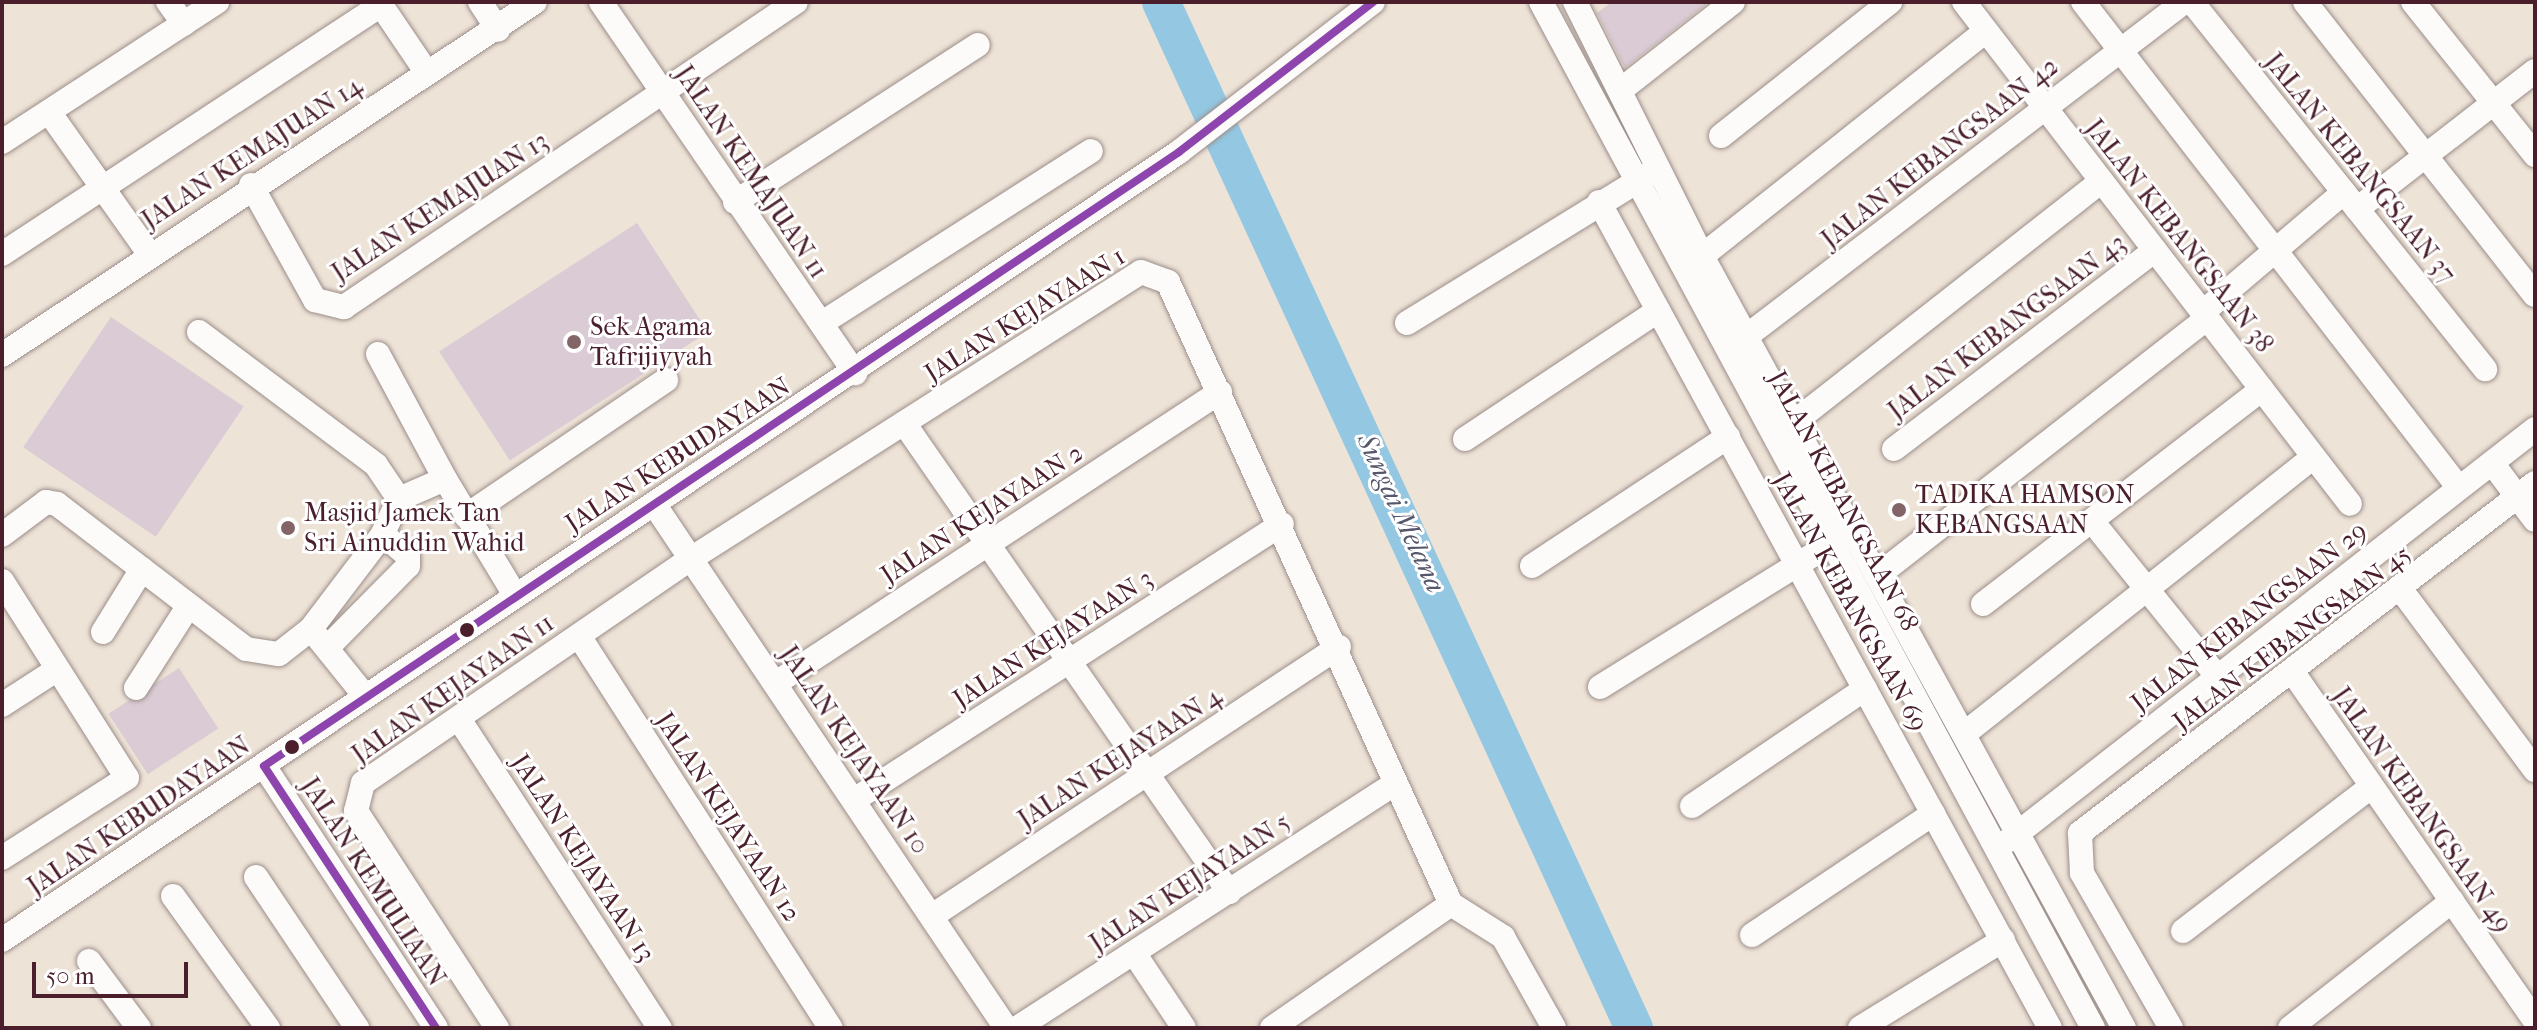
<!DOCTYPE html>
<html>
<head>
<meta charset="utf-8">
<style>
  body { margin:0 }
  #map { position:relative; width:2537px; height:1030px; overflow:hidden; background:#eee3d7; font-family:"IM FELL French Canon",serif }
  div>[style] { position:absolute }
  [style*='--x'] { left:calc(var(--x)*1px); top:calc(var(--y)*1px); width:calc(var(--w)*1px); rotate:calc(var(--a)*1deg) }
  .river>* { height:38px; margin:-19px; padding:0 19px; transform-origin:19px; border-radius:19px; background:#93c7e2 }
  .building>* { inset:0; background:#dacbd4; transform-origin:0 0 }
  .roads { filter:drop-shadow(0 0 2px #9b8e8a) drop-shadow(0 0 2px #9b8e8a) }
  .minor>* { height:24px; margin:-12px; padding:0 12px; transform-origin:12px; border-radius:12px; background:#fcfbf9 }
  .bus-1>* { height:8px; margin:-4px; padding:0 4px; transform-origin:4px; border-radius:4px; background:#8e44ad }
  .dots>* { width:22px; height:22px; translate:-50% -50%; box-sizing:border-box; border:4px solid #fff; border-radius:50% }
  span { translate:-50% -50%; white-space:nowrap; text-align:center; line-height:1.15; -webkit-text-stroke:6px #fff; paint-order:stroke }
  .street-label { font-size:26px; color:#4a1f2b }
  .poi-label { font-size:26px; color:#4a1f2b }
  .left { translate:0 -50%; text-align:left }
  .water-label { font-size:28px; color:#56566c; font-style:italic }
  .frame { position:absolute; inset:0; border:4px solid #4a1f2b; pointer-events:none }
  .scale { position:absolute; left:32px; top:962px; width:156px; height:36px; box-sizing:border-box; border:4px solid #4a1f2b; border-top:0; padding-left:10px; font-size:24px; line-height:28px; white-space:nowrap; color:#4a1f2b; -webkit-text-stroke:6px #fff; paint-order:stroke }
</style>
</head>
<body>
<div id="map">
  <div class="river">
    <div style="--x:1161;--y:2;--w:1130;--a:65.25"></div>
  </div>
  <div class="building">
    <div style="clip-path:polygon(1612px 2px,1709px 2px,1625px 68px,1597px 13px)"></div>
    <div style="left:637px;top:223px;width:130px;height:236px;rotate:57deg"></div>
    <div style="left:111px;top:317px;width:160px;height:157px;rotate:34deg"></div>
    <div style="left:179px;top:668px;width:72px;height:84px;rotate:57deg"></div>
  </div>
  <div class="roads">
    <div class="minor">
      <div style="--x:168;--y:2;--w:27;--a:54"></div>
      <div style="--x:379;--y:2;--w:86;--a:55.9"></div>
      <div style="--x:480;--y:2;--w:33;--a:57"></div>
      <div style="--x:601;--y:2;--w:450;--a:55.6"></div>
      <div style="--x:1541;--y:2;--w:1165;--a:61.72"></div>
      <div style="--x:1575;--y:2;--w:284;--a:63.4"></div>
      <div style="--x:1702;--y:256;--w:880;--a:61.34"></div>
      <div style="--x:1964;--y:2;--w:633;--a:52.44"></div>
      <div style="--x:2083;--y:2;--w:614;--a:52.27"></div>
      <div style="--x:2192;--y:2;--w:470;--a:51.4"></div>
      <div style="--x:2305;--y:2;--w:372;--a:51.9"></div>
      <div style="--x:2413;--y:2;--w:196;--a:51.4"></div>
      <div style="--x:1622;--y:89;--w:141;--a:-38.1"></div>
      <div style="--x:49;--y:112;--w:171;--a:54.7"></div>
      <div style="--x:1721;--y:136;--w:216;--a:-38.4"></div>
      <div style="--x:2;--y:142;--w:257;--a:-33.1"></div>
      <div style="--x:251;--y:185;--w:132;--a:60.9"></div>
      <div style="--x:315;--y:300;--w:30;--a:14"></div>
      <div style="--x:344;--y:307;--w:545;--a:-34.01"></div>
      <div style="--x:735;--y:202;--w:289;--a:-32.9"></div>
      <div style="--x:1599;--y:202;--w:941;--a:61.37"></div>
      <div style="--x:2357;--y:209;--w:225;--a:-37.8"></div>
      <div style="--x:2;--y:254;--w:453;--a:-33.3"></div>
      <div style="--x:1702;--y:256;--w:362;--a:-38.4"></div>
      <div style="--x:2203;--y:312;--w:185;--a:-40.4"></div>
      <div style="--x:822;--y:323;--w:319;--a:-32.6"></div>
      <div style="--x:1407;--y:323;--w:290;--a:-31.6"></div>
      <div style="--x:199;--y:332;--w:221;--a:36.9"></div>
      <div style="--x:376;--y:465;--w:41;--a:55.9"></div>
      <div style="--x:399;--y:499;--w:38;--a:115"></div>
      <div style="--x:383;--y:534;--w:119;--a:127.2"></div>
      <div style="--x:1735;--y:345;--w:565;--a:-37.38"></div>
      <div style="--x:378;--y:354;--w:142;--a:61.8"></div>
      <div style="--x:2;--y:355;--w:639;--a:-33.52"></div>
      <div style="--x:904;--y:423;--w:571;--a:55.28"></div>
      <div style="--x:1793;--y:423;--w:392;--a:-38.1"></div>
      <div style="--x:1465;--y:439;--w:232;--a:-33.6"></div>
      <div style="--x:1894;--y:449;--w:328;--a:-37.3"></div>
      <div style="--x:2492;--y:463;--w:71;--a:53"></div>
      <div style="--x:399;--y:499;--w:50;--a:-23.5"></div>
      <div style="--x:445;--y:479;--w:135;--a:58.9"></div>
      <div style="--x:654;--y:504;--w:631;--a:56.11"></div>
      <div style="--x:466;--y:516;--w:242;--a:-34.2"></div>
      <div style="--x:2092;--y:521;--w:201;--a:51.1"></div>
      <div style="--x:2;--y:535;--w:55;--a:-36.9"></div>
      <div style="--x:46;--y:502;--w:11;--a:10"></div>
      <div style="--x:57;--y:504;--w:238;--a:37.5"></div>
      <div style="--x:246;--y:649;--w:33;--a:9"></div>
      <div style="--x:279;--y:654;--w:41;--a:-38"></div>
      <div style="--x:311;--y:629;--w:86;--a:51.1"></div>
      <div style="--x:1532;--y:566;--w:235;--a:-33.4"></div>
      <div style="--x:1881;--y:573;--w:414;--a:-38"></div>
      <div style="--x:2;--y:581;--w:233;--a:57.6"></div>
      <div style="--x:127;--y:778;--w:148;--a:147.4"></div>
      <div style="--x:2402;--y:591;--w:223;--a:53.4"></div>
      <div style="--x:1983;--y:604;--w:352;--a:-37.6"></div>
      <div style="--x:103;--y:632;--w:74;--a:-58.2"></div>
      <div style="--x:579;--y:636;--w:466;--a:57.3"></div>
      <div style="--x:327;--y:648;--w:115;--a:-45.4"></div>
      <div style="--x:408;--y:566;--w:10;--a:-90"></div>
      <div style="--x:408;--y:556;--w:33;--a:-139"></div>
      <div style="--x:2294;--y:674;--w:419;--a:55.2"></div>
      <div style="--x:776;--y:683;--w:531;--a:-33.24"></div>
      <div style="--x:1600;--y:687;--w:292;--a:-31.8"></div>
      <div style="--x:136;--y:688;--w:98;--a:-57.4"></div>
      <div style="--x:2;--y:705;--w:64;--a:-32.9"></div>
      <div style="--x:459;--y:719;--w:369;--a:57"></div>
      <div style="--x:1964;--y:734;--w:446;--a:-38.4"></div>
      <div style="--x:264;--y:766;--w:313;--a:56.7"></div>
      <div style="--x:854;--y:800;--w:509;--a:-32.82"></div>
      <div style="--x:1692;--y:806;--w:209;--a:-34.1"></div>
      <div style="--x:2009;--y:840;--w:668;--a:-38"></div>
      <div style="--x:256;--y:877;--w:182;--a:56.2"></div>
      <div style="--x:173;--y:896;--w:163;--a:54.3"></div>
      <div style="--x:1451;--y:904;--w:62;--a:32.4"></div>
      <div style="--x:1503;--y:937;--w:104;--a:60.7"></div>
      <div style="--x:932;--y:916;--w:488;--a:-33.5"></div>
      <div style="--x:2183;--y:931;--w:237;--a:-37.5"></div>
      <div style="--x:1752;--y:935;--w:218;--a:-33.8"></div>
      <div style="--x:2;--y:940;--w:1416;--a:-33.8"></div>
      <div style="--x:1179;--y:152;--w:245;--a:-37.7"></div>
      <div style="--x:1134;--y:953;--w:90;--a:56.3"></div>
      <div style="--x:89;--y:961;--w:84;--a:53.3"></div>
      <div style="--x:497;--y:1028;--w:259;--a:-123"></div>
      <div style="--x:356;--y:811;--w:29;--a:-76"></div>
      <div style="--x:363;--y:783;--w:399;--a:-34.4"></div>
      <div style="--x:692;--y:558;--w:532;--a:-32.5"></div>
      <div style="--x:1141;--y:272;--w:29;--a:20"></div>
      <div style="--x:1168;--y:282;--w:683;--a:65.54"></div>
      <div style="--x:1017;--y:1028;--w:447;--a:-32.9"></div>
      <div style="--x:1272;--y:1028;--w:218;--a:-34.7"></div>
      <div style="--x:1860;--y:1028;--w:168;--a:-31.6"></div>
      <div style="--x:2171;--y:1028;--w:179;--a:-119.9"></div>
      <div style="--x:2082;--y:873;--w:40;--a:-92.9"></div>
      <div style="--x:2080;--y:833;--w:574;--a:-37.57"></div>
      <div style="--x:2290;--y:1028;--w:206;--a:-38.1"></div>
    </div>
  </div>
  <div class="bus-1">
    <div style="--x:264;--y:766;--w:1102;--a:-33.86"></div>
    <div style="--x:1179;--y:152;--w:245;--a:-37.7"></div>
    <div style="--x:264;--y:766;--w:313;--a:56.7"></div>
  </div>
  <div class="dots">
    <div style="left:574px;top:342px;background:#836467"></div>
    <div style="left:1899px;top:510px;background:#836467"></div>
    <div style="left:288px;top:528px;background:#836467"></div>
    <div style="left:467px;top:630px;background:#4a1f2b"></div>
    <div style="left:292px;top:747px;background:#4a1f2b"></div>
  </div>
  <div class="street-label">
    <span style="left:252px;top:153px;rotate:-33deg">JALAN KEMAJUAN 14</span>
    <span style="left:1940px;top:153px;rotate:-38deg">JALAN KEBANGSAAN 42</span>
    <span style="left:2360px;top:168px;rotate:51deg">JALAN KEBANGSAAN 37</span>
    <span style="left:751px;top:172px;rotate:56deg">JALAN KEMAJUAN 11</span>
    <span style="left:440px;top:207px;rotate:-33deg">JALAN KEMAJUAN 13</span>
    <span style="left:2179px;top:236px;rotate:52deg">JALAN KEBANGSAAN 38</span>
    <span style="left:1025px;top:315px;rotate:-32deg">JALAN KEJAYAAN 1</span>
    <span style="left:2007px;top:327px;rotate:-37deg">JALAN KEBANGSAAN 43</span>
    <span style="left:678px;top:455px;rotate:-33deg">JALAN KEBUDAYAAN</span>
    <span style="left:1843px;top:501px;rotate:62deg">JALAN KEBANGSAAN 68</span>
    <span style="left:982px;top:514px;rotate:-33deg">JALAN KEJAYAAN 2</span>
    <span style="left:1850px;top:602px;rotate:61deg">JALAN KEBANGSAAN 69</span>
    <span style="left:2249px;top:617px;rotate:-38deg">JALAN KEBANGSAAN 29</span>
    <span style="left:2292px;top:638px;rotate:-37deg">JALAN KEBANGSAAN 45</span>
    <span style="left:1053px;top:639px;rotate:-33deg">JALAN KEJAYAAN 3</span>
    <span style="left:453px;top:689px;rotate:-35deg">JALAN KEJAYAAN 11</span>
    <span style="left:854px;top:750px;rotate:56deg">JALAN KEJAYAAN 10</span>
    <span style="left:1120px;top:758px;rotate:-33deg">JALAN KEJAYAAN 4</span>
    <span style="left:2422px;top:810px;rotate:55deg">JALAN KEBANGSAAN 49</span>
    <span style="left:139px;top:816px;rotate:-34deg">JALAN KEBUDAYAAN</span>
    <span style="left:728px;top:817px;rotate:57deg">JALAN KEJAYAAN 12</span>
    <span style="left:583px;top:858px;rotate:57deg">JALAN KEJAYAAN 13</span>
    <span style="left:373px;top:882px;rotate:57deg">JALAN KEMULIAAN</span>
    <span style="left:1190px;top:883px;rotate:-33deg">JALAN KEJAYAAN 5</span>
  </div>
  <div class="poi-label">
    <span class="left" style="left:590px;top:342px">Sek Agama<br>Tafrijiyyah</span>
    <span class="left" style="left:1915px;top:510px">TADIKA HAMSON<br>KEBANGSAAN</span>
    <span class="left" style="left:304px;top:528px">Masjid Jamek Tan<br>Sri Ainuddin Wahid</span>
  </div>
  <div class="water-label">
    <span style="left:1401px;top:513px;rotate:65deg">Sungai Melana</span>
  </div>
  <div class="frame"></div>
  <div class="scale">50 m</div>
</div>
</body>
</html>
